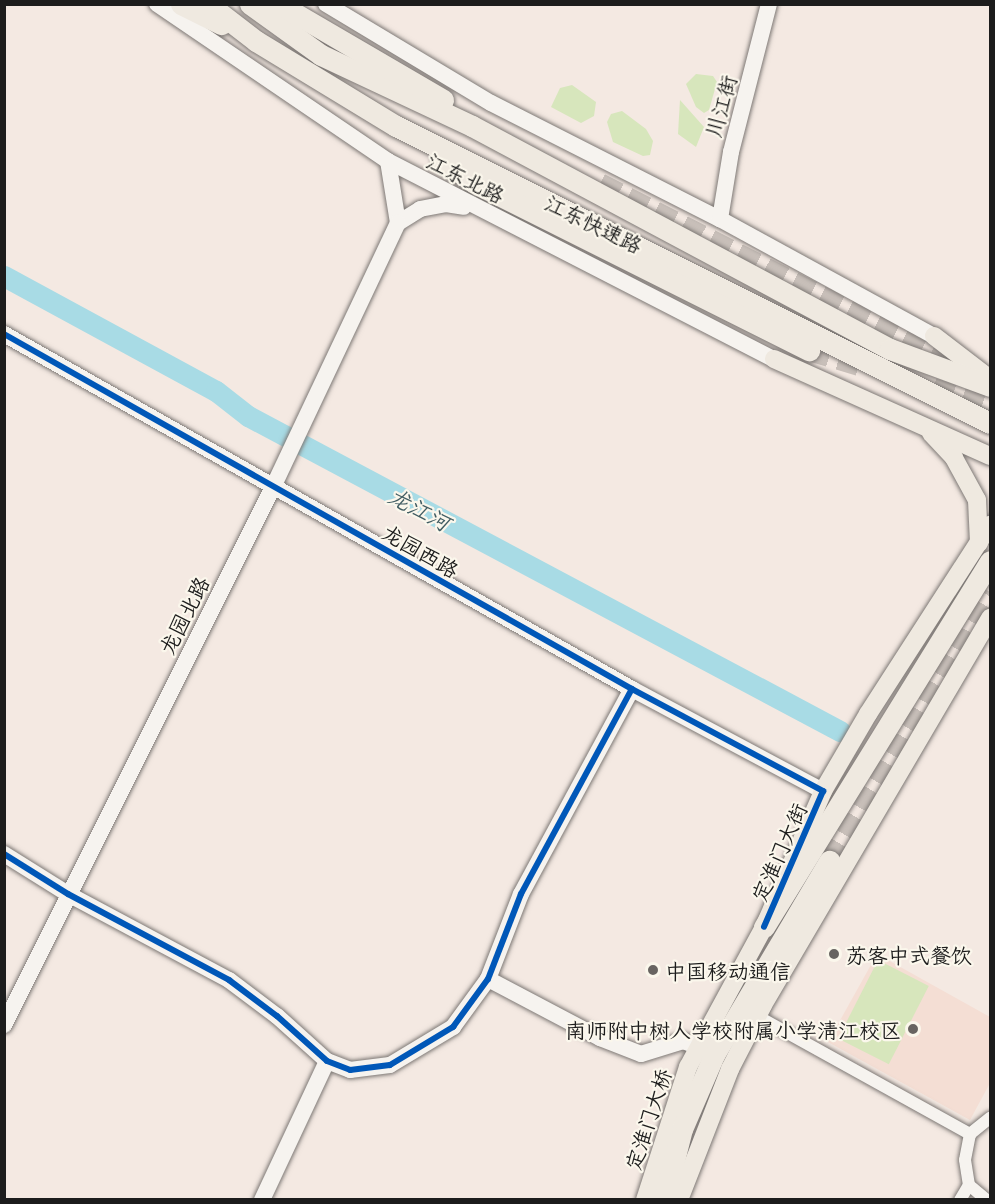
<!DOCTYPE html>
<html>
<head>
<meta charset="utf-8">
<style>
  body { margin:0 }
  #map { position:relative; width:995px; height:1204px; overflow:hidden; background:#f4e9e2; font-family:"Playpen Sans","LXGW WenKai TC",sans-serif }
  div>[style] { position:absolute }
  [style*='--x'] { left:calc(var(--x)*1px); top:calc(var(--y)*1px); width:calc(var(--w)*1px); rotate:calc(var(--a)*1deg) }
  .built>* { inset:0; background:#f4ded4 }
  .green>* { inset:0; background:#d7e6bc; transform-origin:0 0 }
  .river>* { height:21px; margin:-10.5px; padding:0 10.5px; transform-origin:10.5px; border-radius:10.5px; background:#a8dbe5 }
  .highway-tunnel>* { height:21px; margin-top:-10.5px; transform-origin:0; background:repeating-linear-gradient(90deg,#c9c0ba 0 21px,transparent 0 31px) }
  .roads { filter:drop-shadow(0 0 2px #7d7875) drop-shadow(0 0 2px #7d7875) }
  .street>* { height:12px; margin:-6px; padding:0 6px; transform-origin:6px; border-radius:6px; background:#f6f3ef }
  .secondary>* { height:16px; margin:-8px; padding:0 8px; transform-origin:8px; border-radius:8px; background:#f6f3ef }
  .primary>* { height:18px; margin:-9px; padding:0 9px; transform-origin:9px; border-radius:9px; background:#efe9e0 }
  .highway>* { height:21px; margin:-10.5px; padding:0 10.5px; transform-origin:10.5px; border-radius:10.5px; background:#efe9e0 }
  .cycleway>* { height:6px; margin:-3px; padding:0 3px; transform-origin:3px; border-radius:3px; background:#0057b8 }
  .dots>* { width:16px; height:16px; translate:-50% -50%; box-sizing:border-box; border:3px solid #fbf7ec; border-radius:50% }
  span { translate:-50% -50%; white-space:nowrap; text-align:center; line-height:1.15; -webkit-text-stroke:4.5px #fbf7ec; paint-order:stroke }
  .street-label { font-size:21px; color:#1c1c1c }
  .poi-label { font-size:21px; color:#1c1c1c }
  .left { translate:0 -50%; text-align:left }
  .right { translate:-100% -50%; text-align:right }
  .water-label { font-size:22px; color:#415d63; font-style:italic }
  .frame { position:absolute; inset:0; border:6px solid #1c1c1c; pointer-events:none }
</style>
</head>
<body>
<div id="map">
  <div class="built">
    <div style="clip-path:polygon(877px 954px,990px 1017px,990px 1083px,970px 1120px,828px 1042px)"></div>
  </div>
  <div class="green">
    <div style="clip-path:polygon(696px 74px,713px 76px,717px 82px,709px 110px,704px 113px,696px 107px,686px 84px)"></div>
    <div style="clip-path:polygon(572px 85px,596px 102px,594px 116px,581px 123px,551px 107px,560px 88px)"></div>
    <div style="clip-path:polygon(680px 100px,704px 127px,696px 147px,678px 134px)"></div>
    <div style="clip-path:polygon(622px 111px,646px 129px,653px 141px,650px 155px,643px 156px,613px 142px,607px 122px,611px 114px)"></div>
    <div style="left:878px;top:960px;width:57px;height:88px;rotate:27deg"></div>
  </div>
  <div class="river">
    <div style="--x:4;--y:276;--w:241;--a:28.5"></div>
    <div style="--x:216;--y:391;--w:41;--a:38"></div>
    <div style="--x:248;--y:416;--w:671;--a:28.02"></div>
  </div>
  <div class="highway-tunnel">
    <div style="--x:600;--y:183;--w:416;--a:27"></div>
    <div style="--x:809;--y:350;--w:59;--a:16.6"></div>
    <div style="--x:933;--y:388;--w:60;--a:17.5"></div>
    <div style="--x:829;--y:861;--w:314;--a:-59.2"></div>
  </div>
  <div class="roads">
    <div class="street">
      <div style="--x:757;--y:1016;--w:244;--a:29"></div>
      <div style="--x:970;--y:1134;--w:26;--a:101"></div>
      <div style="--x:965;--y:1160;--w:25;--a:81"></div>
      <div style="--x:969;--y:1185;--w:23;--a:40"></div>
      <div style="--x:970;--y:1134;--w:26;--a:-39"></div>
      <div style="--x:960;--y:1200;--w:17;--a:-59"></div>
    </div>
    <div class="secondary">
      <div style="--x:157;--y:4;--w:279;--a:34.2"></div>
      <div style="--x:388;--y:161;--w:434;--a:27.2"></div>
      <div style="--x:326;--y:4;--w:192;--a:31"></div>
      <div style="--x:491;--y:103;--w:257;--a:26.9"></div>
      <div style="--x:720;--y:219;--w:244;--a:28.7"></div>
      <div style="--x:388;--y:161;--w:63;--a:80.8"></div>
      <div style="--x:720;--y:219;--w:68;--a:-80.7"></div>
      <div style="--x:731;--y:152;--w:153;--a:-75.6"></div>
      <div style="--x:398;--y:223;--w:26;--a:-32"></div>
      <div style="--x:420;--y:209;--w:26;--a:-11"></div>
      <div style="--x:446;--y:204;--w:18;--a:9"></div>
      <div style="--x:4;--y:334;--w:721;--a:29.48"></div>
      <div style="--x:632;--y:689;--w:217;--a:28.1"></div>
      <div style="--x:4;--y:854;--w:75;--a:32"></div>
      <div style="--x:68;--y:894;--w:183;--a:28.1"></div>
      <div style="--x:229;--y:980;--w:60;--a:36.9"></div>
      <div style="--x:277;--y:1016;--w:67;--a:42"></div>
      <div style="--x:327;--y:1061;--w:25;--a:21"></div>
      <div style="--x:350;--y:1070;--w:40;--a:-7.1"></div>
      <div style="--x:390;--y:1065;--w:74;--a:-31.1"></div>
      <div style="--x:453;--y:1027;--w:59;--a:-53.9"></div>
      <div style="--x:488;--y:979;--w:91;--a:-68.8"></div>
      <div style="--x:521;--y:894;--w:233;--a:-61.6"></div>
      <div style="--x:488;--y:979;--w:127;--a:27.8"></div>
      <div style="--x:600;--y:1038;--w:44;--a:21.3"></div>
      <div style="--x:641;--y:1054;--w:44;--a:-17.2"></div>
      <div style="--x:683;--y:1041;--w:15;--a:20"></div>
      <div style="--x:4;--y:1025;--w:604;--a:-63.43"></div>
      <div style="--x:274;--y:485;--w:290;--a:-64.7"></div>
      <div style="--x:262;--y:1200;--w:153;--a:-64.9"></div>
    </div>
    <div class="primary">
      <div style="--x:934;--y:336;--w:71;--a:37.5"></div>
      <div style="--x:774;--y:359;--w:237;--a:24.2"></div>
      <div style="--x:931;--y:433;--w:34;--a:47"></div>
      <div style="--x:954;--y:458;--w:48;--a:61.3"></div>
      <div style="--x:977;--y:500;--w:43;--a:87.3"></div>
      <div style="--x:645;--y:1200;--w:140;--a:-72.1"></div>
      <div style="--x:688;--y:1067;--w:159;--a:-61.5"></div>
      <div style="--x:764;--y:927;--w:148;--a:-66.5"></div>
      <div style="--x:823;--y:791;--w:89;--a:-59.7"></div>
      <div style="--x:868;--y:714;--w:225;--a:-57.2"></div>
      <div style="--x:679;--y:1200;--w:141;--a:-68.7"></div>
      <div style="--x:730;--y:1069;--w:72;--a:-62.7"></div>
      <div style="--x:763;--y:1005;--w:449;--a:-59.6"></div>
    </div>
    <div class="highway">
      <div style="--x:181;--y:4;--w:45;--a:26.6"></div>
      <div style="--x:208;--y:4;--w:61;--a:37.6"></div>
      <div style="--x:256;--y:41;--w:164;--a:31.3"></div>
      <div style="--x:396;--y:126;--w:664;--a:26.57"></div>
      <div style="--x:250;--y:4;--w:87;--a:35.7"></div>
      <div style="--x:321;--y:55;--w:167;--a:25.2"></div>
      <div style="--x:472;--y:126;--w:474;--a:28.1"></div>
      <div style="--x:890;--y:349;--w:107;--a:20.3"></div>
      <div style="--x:279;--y:4;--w:190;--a:30.3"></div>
      <div style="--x:442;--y:160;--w:38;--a:35"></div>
      <div style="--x:473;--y:182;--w:376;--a:26.6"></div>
      <div style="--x:764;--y:927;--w:430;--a:-58.3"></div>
      <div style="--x:664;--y:1200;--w:73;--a:-75.8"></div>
      <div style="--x:682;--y:1129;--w:81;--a:-66.6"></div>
      <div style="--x:714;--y:1055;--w:226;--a:-59.3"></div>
    </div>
  </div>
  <div class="cycleway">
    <div style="--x:4;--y:334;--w:721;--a:29.48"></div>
    <div style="--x:632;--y:689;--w:217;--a:28.1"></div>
    <div style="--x:823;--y:791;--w:148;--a:113.5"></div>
    <div style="--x:4;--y:854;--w:75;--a:32"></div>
    <div style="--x:68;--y:894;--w:183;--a:28.1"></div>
    <div style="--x:229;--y:980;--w:60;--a:36.9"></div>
    <div style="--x:277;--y:1016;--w:67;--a:42"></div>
    <div style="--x:327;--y:1061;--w:25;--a:21"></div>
    <div style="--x:350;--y:1070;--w:40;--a:-7.1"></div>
    <div style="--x:390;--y:1065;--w:74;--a:-31.1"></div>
    <div style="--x:453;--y:1027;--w:59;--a:-53.9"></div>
    <div style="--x:488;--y:979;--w:91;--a:-68.8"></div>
    <div style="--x:521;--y:894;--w:233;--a:-61.6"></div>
  </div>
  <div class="dots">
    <div style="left:834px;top:954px;background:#686461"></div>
    <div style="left:653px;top:970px;background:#686461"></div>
    <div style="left:913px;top:1029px;background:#686461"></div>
  </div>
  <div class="street-label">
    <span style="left:720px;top:106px;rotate:-75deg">川江街</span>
    <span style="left:466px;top:177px;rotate:27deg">江东北路</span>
    <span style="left:594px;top:223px;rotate:26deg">江东快速路</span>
    <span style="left:421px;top:550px;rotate:30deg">龙园西路</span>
    <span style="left:183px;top:615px;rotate:-63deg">龙园北路</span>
    <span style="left:778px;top:852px;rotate:-66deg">定淮门大街</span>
    <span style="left:647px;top:1119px;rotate:-72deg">定淮门大桥</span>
  </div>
  <div class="poi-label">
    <span class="left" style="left:846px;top:954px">苏客中式餐饮</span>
    <span class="left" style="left:665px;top:970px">中国移动通信</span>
    <span class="right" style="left:901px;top:1029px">南师附中树人学校附属小学清江校区</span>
  </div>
  <div class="water-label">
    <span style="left:420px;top:508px;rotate:28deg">龙江河</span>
  </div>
  <div class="frame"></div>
</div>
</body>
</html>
